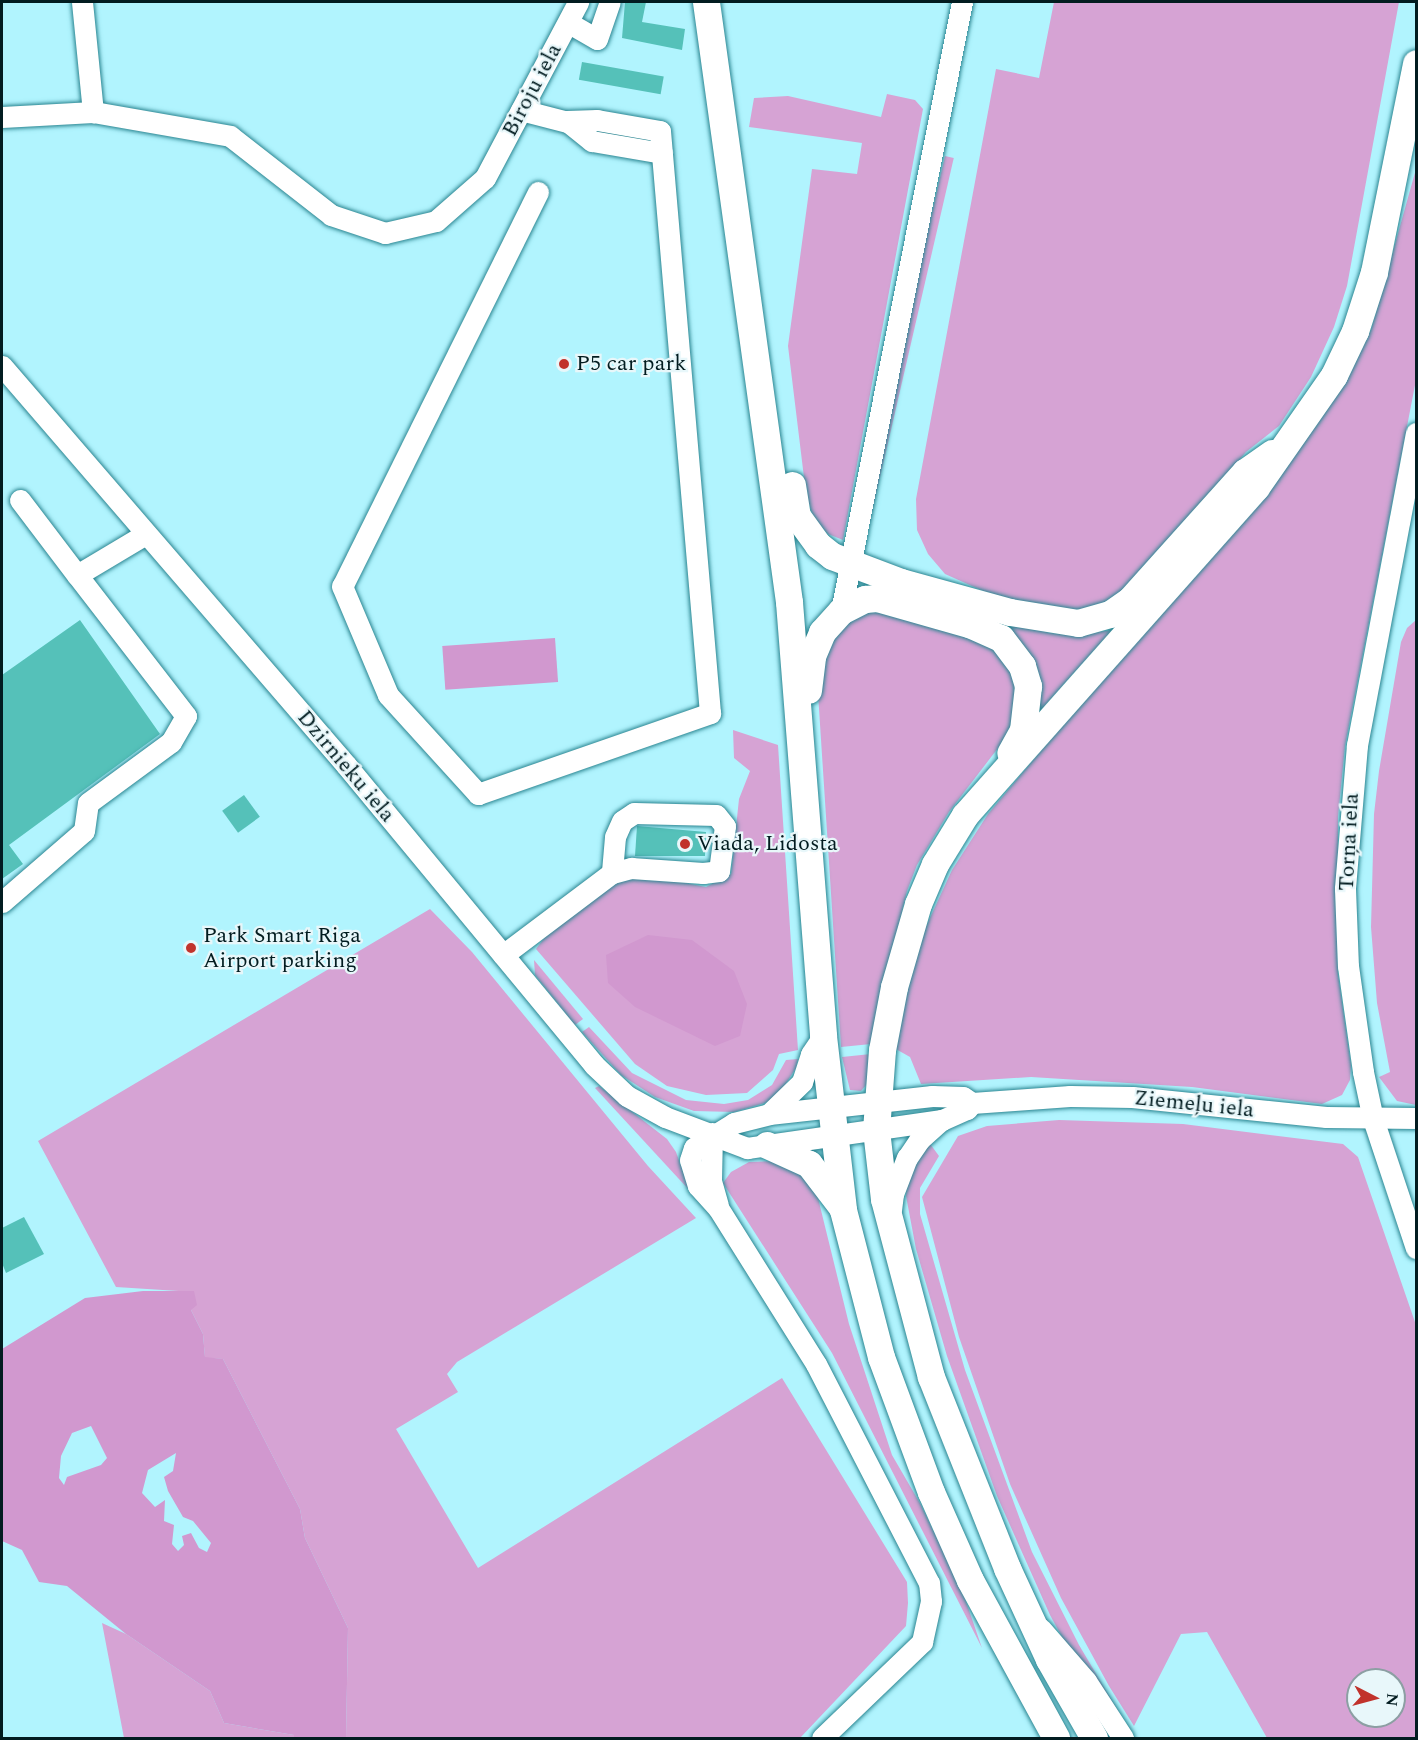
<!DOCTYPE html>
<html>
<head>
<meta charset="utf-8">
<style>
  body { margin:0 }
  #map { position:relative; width:1418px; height:1740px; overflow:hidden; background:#b1f4fe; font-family:Spectral,serif }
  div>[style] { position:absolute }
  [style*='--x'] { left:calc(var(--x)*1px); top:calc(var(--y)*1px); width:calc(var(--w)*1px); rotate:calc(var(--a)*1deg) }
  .green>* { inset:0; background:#d6a3d4; transform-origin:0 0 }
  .forest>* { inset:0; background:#d198cf; transform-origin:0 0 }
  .building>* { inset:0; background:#55c1b9; transform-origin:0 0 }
  .roads { filter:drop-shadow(0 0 2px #2a8591) drop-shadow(0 0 2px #2a8591) }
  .minor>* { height:21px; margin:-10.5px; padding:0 10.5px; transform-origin:10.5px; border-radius:10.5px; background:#fff }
  .major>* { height:27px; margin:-13.5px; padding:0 13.5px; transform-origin:13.5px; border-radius:13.5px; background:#fff }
  .dots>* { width:16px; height:16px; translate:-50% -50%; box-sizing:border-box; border:3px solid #e8f7fa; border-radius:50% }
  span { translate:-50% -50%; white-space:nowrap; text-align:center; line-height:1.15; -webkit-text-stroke:4.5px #e8f7fa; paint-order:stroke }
  .street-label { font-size:22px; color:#021c20 }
  .poi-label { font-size:22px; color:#021c20 }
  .left { translate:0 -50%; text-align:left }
  .frame { position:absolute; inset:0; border:3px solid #021c20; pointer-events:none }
  .north { position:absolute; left:1346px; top:1668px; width:60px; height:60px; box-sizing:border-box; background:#e8f7fa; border:2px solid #8c9fa3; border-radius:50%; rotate:96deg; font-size:16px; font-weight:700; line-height:24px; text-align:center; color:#021c20 }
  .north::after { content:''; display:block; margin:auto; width:21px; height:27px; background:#c1332c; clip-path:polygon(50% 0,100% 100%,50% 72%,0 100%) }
</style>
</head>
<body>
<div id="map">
  <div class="green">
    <div style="clip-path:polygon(1054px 2px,1399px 2px,1347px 286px,1334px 327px,1311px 377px,1279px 426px,1246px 452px,1135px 583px,1121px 595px,1087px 612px,1010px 603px,945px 574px,928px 554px,917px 530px,916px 499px,996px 69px,1039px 78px)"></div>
    <div style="clip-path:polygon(887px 94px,915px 100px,923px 109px,843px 540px,828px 534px,814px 520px,806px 494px,788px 346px,812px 169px,857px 174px,862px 143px,749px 127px,754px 98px,788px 96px,881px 117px)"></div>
    <div style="left:945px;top:156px;width:9px;height:374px;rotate:13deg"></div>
    <div style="clip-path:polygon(1416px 169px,1416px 380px,1345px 746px,1338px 817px,1338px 974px,1351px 1065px,1350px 1080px,1342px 1095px,1322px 1104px,1192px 1087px,1031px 1077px,921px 1084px,910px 1057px,894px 1048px,918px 944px,952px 870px,988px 814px,1040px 752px,1230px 533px,1316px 426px,1371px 330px)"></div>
    <div style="clip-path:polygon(902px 590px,1050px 633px,1079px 635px,1112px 630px,1040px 711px,1036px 710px,1035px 676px)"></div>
    <div style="clip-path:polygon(863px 611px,892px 611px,985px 639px,1009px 663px,1019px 692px,1008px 735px,949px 812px,917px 865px,907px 891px,871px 1044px,841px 1047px,817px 678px,830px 636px)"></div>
    <div style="clip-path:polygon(1416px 620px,1416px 1105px,1397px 1101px,1379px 1077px,1390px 1072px,1377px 1003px,1371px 927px,1374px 814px,1379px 771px,1401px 642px,1407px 628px)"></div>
    <div style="clip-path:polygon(733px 730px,778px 745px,798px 1050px,779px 1054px,773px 1070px,747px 1093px,706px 1095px,667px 1086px,635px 1064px,536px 949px,545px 937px,618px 882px,638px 878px,671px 880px,706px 887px,731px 874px,739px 799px,750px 771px,734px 758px)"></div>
    <div style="clip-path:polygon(430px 909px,472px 952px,648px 1166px,696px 1218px,457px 1362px,447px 1374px,458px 1392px,396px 1429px,478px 1568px,782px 1378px,907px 1582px,908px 1603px,906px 1626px,800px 1738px,346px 1738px,348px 1628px,305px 1538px,300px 1509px,223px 1359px,205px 1358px,203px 1334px,191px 1310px,194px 1292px,116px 1287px,38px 1141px)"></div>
    <div style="clip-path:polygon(534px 960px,583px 1019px,575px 1025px,535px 975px)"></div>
    <div style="clip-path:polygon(589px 1027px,632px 1073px,686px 1100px,724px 1104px,748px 1100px,772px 1085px,786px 1060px,798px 1059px,796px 1068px,777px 1097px,765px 1103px,734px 1112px,694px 1111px,655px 1097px,621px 1075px,582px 1032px)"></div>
    <div style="clip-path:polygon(871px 1054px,867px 1084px,861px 1091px,850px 1090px,842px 1057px)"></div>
    <div style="clip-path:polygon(599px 1086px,667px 1139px,676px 1152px,690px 1191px,595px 1088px)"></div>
    <div style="clip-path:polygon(evenodd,1059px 1120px,1183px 1124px,1343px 1144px,1358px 1157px,1416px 1325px,1416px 1738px,1267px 1738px,1207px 1632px,1181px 1634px,1134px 1726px,1109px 1686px,1061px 1598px,1010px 1484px,959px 1337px,922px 1197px,958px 1136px,987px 1126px,1059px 1120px,1358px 1680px,1394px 1680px,1394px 1716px,1358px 1716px,1358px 1680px)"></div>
    <div style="clip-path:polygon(928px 1141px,939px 1156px,920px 1188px,920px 1214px,965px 1370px,1032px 1552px,1079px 1645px,1129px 1729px,1067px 1646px,1050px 1615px,997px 1496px,947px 1356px,916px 1249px,906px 1196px,907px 1178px)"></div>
    <div style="clip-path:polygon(775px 1161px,807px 1176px,818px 1198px,849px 1324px,892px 1455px,921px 1505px,963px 1593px,982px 1648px,832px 1353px,723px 1183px,731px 1172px,749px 1162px)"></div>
    <div style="clip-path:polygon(102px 1623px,126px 1634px,210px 1691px,224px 1723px,294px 1735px,294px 1738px,124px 1738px)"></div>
  </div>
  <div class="forest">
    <div style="left:555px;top:638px;width:44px;height:113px;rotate:86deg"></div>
    <div style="clip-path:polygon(648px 935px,692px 940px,734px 971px,747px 1004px,740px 1036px,715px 1046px,635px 1007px,608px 983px,606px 955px)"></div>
    <div style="clip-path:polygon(evenodd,143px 1291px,194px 1291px,197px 1305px,191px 1310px,203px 1334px,205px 1357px,223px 1359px,300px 1509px,305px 1538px,348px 1628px,346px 1738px,294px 1738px,294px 1735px,224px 1723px,210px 1691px,126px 1634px,67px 1586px,39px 1582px,22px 1550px,2px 1541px,2px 1349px,85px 1298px,143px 1291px,91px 1426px,107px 1458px,101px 1465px,67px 1477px,64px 1485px,59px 1478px,61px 1456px,72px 1433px,91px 1426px,143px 1291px,176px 1453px,173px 1471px,164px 1477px,168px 1491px,183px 1517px,193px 1521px,211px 1543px,207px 1552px,199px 1548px,191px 1533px,182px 1536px,184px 1545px,178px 1551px,172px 1544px,174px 1525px,164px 1521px,165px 1500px,155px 1507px,142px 1493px,148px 1470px,176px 1453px)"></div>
  </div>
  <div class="building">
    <div style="clip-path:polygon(625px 2px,646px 2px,642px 22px,685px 29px,682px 50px,622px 38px)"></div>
    <div style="left:582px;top:62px;width:83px;height:18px;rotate:10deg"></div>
    <div style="clip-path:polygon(80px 620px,160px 734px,9px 845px,23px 864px,2px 879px,2px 675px)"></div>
    <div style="left:244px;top:795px;width:27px;height:27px;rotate:54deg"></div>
    <div style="clip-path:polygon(637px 826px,706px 832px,705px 856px,635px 856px)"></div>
    <div style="clip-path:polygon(24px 1217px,44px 1254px,6px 1273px,2px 1263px,2px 1228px)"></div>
  </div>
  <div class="roads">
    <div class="minor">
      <div style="--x:82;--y:2;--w:111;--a:84.3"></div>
      <div style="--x:569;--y:23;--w:32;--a:30"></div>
      <div style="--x:597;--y:39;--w:39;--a:-71"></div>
      <div style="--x:521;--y:110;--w:60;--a:14.5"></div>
      <div style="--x:2;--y:117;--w:91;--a:-3.1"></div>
      <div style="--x:93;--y:112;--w:139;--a:9.9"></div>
      <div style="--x:230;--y:136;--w:128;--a:38"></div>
      <div style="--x:331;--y:215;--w:57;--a:18.4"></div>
      <div style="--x:385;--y:233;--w:52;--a:-13.2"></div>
      <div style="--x:436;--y:221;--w:65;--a:-41.3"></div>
      <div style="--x:485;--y:178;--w:199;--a:-62.1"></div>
      <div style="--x:567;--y:121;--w:32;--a:39"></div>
      <div style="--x:592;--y:141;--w:71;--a:9.7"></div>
      <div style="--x:538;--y:192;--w:440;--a:116.4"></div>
      <div style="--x:342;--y:586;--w:118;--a:67.1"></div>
      <div style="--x:388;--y:695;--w:134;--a:47.7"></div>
      <div style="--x:478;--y:794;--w:246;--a:-19.2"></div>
      <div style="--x:710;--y:713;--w:584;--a:-94.91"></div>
      <div style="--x:660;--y:131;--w:64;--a:-170.1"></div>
      <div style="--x:597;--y:120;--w:30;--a:178"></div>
      <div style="--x:2;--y:366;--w:527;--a:49.23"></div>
      <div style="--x:346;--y:765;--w:389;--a:50.4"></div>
      <div style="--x:594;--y:1065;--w:45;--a:43.2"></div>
      <div style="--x:627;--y:1096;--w:43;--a:28.9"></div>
      <div style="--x:665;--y:1117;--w:88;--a:20.7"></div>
      <div style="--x:747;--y:1148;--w:197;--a:-8.2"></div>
      <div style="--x:942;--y:1120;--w:27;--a:-24"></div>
      <div style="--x:967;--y:1109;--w:8;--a:-50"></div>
      <div style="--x:1416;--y:433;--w:318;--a:100.7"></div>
      <div style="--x:1357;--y:745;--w:144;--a:94.8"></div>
      <div style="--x:1345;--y:889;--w:77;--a:87.8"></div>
      <div style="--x:1348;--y:966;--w:107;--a:81.9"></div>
      <div style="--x:1363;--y:1072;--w:48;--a:78"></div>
      <div style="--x:1373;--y:1119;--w:136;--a:71.6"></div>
      <div style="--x:20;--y:500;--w:94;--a:52.8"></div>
      <div style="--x:841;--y:611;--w:621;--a:-78.76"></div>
      <div style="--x:2;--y:902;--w:108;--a:-40.9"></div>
      <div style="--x:84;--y:831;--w:28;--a:-82"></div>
      <div style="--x:88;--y:803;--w:103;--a:-36.3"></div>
      <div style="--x:171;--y:742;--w:30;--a:-60"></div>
      <div style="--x:186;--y:716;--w:178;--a:-127.7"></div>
      <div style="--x:77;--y:575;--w:78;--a:-30.8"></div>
      <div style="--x:503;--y:955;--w:136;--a:-37"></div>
      <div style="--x:612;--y:873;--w:20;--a:-15"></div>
      <div style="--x:631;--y:868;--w:72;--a:4"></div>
      <div style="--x:703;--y:873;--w:16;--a:-7"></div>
      <div style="--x:719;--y:871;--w:45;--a:-82.4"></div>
      <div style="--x:725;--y:826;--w:14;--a:-129"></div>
      <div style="--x:716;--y:815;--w:82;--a:-178.6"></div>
      <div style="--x:634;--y:813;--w:14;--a:146"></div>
      <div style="--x:622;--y:821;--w:17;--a:114"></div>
      <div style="--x:615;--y:837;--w:36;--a:95"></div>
      <div style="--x:769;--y:1114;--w:46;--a:-44.1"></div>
      <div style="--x:802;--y:1082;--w:29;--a:-72"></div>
      <div style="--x:811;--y:1054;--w:22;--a:-56"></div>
      <div style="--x:712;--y:1133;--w:48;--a:91.2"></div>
      <div style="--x:711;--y:1181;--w:25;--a:74"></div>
      <div style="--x:891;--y:1210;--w:16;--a:-83"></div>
      <div style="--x:893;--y:1194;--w:39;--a:-69"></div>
      <div style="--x:907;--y:1158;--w:22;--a:-56"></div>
      <div style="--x:919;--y:1140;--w:30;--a:-42"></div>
      <div style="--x:1041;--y:1629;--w:69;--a:49.1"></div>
      <div style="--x:1086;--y:1681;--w:68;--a:57"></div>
      <div style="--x:822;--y:1738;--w:139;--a:-43.8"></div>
      <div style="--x:922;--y:1642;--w:42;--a:-77.6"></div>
      <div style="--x:931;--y:1601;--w:18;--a:-96"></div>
      <div style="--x:929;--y:1583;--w:246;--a:-117.3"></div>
      <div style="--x:816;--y:1364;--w:184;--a:-122.1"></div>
      <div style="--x:718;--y:1208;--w:30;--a:-132"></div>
      <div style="--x:698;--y:1186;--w:27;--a:-107"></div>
      <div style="--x:690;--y:1160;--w:13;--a:-72"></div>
      <div style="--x:694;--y:1148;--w:47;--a:-32"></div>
      <div style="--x:734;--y:1123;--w:36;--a:-14"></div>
      <div style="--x:769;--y:1114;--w:164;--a:-6.3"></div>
      <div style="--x:932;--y:1096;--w:31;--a:2"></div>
      <div style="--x:963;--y:1097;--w:11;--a:34"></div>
      <div style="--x:972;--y:1103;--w:98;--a:-4.1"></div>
      <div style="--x:1070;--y:1096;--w:62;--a:0.9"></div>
      <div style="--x:1132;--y:1097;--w:195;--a:5.9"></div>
      <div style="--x:1326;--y:1117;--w:90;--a:0.6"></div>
    </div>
    <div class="major">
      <div style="--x:706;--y:2;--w:606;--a:82.12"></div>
      <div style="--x:789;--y:602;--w:435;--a:85.5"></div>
      <div style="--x:823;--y:1036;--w:175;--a:83.4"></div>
      <div style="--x:843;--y:1210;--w:152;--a:75.5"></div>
      <div style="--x:881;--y:1357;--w:144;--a:69.7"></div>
      <div style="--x:931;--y:1492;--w:96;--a:66.1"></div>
      <div style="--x:970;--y:1580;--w:180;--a:61.4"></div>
      <div style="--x:792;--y:485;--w:31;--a:81"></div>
      <div style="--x:797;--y:516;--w:36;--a:54"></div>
      <div style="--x:818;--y:545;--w:18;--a:38"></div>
      <div style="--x:832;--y:556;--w:74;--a:20.6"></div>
      <div style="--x:901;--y:582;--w:113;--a:15.4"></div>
      <div style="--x:1010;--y:612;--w:69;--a:9.2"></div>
      <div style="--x:1078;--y:623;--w:33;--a:-16"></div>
      <div style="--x:1110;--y:614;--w:24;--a:-35"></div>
      <div style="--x:1130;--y:600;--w:172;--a:-48.1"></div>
      <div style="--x:1245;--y:472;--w:33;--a:-35"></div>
      <div style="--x:808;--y:690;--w:34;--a:-83"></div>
      <div style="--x:812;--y:656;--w:26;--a:-67"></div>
      <div style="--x:822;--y:632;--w:28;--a:-48"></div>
      <div style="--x:841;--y:611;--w:27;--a:-27"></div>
      <div style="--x:865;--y:599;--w:12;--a:-5"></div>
      <div style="--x:877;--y:598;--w:96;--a:15.8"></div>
      <div style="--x:969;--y:624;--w:35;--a:24"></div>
      <div style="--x:1001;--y:638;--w:35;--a:53"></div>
      <div style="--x:1022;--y:666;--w:21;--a:73"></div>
      <div style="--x:1028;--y:686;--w:44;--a:96.5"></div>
      <div style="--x:1023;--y:730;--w:26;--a:119"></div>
      <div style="--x:767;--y:1145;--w:46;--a:24.3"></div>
      <div style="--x:809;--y:1164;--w:53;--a:52.7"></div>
      <div style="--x:1094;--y:1738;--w:91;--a:-119.7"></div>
      <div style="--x:1049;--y:1659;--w:100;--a:-114.8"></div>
      <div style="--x:1007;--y:1568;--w:206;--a:-111.7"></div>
      <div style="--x:931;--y:1377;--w:184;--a:-104.8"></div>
      <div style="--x:884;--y:1199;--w:69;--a:-96.6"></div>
      <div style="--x:876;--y:1130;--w:80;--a:-85.7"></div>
      <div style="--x:882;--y:1050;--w:64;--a:-79.2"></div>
      <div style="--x:894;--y:987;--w:86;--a:-73.9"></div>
      <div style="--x:918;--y:904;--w:43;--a:-67"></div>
      <div style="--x:935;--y:864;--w:57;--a:-58.5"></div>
      <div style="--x:965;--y:815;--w:438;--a:-48.4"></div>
      <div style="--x:1256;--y:487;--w:136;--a:-55.1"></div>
      <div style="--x:1334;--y:375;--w:49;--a:-64.5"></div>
      <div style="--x:1355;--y:331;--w:62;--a:-72.1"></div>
      <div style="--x:1374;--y:272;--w:213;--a:-78.6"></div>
    </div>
  </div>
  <div class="dots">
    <div style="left:564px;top:364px;background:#c1332c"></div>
    <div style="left:685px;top:844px;background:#c1332c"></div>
    <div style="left:191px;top:948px;background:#c1332c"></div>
  </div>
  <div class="street-label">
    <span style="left:532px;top:90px;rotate:-62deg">Biroju iela</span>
    <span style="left:346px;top:766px;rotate:50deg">Dzirnieku iela</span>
    <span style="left:1349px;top:842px;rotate:-87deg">Torņa iela</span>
    <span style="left:1194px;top:1104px;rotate:6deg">Ziemeļu iela</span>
  </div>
  <div class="poi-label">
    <span class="left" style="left:576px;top:364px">P5 car park</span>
    <span class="left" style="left:697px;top:844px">Viada, Lidosta</span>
    <span class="left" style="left:203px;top:948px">Park Smart Riga<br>Airport parking</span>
  </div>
  <div class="frame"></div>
  <div class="north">N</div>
</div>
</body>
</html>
